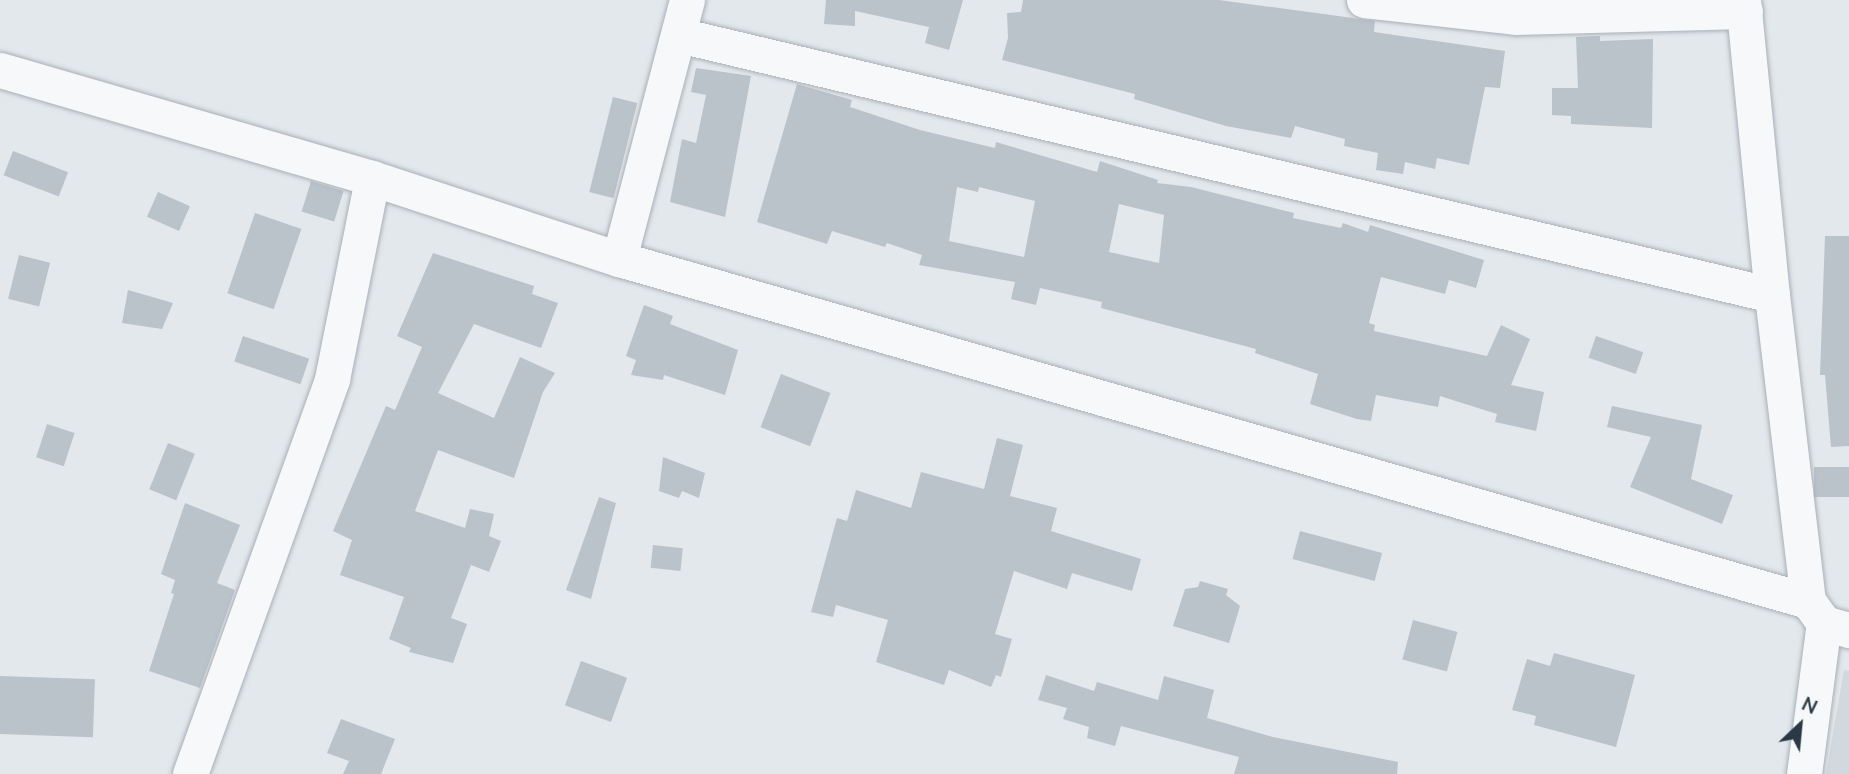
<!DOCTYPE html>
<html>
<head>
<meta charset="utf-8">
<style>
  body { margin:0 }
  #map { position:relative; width:1849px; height:774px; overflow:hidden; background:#e3e8ec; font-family:"Nunito Sans",sans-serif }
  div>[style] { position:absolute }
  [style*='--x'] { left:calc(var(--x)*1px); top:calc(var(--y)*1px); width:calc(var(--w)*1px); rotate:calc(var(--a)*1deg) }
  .built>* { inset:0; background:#d1d8de }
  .building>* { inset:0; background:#bac2ca; transform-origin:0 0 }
  .roads { filter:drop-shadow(0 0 2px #a8b0b7) drop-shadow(0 0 2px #a8b0b7) }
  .minor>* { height:35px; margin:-17.5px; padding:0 17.5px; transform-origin:17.5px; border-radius:17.5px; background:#f7f8fa }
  span { translate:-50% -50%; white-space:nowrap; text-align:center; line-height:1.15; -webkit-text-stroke:6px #f4f7f9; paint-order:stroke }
  .north { position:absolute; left:1765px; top:690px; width:70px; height:70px; -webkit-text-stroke:5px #f4f7f9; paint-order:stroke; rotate:26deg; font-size:19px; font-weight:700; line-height:28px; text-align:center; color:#2a3945 }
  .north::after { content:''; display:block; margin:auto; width:24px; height:32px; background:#2a3945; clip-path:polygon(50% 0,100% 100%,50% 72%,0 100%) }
</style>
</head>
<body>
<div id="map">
  <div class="built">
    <div style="clip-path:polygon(1844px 670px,1849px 671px,1849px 774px,1826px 774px)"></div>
  </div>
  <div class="building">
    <div style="clip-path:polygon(826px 0,963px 0,949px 50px,925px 43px,929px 27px,855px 11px,855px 26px,824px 24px)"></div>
    <div style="clip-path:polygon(1023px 0,1219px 0,1375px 21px,1374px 32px,1505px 51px,1500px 88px,1485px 87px,1469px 165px,1437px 158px,1435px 169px,1405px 162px,1403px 174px,1376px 170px,1378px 153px,1344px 146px,1345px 139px,1295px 126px,1291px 138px,1226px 126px,1134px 99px,1135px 94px,1002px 60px,1008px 38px,1007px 13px,1021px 12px)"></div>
    <div style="clip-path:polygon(1600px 36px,1600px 41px,1653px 39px,1652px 128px,1571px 124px,1571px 116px,1552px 115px,1552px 88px,1578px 88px,1576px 37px)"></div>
    <div style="clip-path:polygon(696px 68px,751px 76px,725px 217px,670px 202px,682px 139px,696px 143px,706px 95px,691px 92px)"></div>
    <div style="clip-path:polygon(evenodd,797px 84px,852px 100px,850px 107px,920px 130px,995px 148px,996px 142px,1097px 172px,1100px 161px,1158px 180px,1157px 183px,1191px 187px,1294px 213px,1293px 218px,1341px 228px,1343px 223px,1368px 232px,1370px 225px,1484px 260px,1476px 288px,1449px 280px,1445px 294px,1381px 277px,1369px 323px,1375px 325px,1374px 331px,1487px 356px,1501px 325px,1530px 339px,1511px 385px,1544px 392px,1536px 431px,1495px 422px,1497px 414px,1440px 396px,1438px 407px,1376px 395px,1371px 421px,1357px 419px,1310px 404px,1318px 374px,1255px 353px,1256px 349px,1101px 308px,1102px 302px,1040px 288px,1036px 305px,1011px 299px,1015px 282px,919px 265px,922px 255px,887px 243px,885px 247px,832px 231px,827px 244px,757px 222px,797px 84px,957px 187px,978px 192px,979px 187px,1035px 201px,1024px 257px,949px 241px,957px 187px,797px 84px,1119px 204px,1164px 215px,1159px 263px,1109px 252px,1119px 204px)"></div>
    <div style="left:613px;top:97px;width:25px;height:98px;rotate:14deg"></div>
    <div style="left:13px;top:151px;width:59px;height:26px;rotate:21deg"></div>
    <div style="left:311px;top:181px;width:34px;height:32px;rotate:17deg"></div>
    <div style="left:158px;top:192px;width:35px;height:27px;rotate:24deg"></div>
    <div style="left:255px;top:213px;width:49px;height:85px;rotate:19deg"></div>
    <div style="clip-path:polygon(1825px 236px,1849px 236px,1849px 446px,1831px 447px,1825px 375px,1820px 375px)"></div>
    <div style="clip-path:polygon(433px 253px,534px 286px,532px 294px,558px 303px,541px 348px,474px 324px,438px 393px,494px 418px,520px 357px,555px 373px,543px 392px,514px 478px,438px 450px,415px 511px,465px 528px,470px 509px,494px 514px,489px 536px,501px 541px,489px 572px,471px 565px,451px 618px,467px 624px,453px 663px,409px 652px,411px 648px,389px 639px,404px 597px,340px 575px,352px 540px,333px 531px,386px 406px,395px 410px,422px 347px,397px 336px)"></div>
    <div style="left:19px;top:255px;width:32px;height:45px;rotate:14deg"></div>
    <div style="clip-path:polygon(128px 290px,173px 303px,162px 329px,122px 323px)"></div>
    <div style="clip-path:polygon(644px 305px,673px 316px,670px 324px,738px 350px,725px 395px,664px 375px,663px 380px,631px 375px,636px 360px,626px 356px)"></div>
    <div style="left:243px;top:336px;width:70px;height:27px;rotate:19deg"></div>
    <div style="left:1596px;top:336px;width:50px;height:23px;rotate:19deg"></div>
    <div style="left:781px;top:374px;width:53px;height:57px;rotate:21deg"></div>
    <div style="clip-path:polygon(1612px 406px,1702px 425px,1691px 479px,1733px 495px,1722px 524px,1630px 487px,1651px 437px,1607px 427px)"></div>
    <div style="left:47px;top:424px;width:29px;height:35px;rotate:18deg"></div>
    <div style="clip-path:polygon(997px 438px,1023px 445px,1010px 496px,1057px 508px,1051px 531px,1141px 559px,1132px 591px,1072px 573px,1067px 589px,1014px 571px,995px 634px,1012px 639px,1001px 677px,996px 675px,991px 687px,949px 670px,944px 685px,876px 662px,888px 620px,836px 605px,833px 617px,811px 612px,837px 518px,847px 521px,856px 490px,911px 508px,921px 472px,984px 489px)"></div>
    <div style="left:168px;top:443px;width:29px;height:50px;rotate:22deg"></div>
    <div style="clip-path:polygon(663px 457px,705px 473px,699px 498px,682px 491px,679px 498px,659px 491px)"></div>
    <div style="left:1849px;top:467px;width:30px;height:35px;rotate:90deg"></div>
    <div style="clip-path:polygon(599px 497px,616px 503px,591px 599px,566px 590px)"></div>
    <div style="clip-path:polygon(185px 503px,240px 525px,217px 583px,235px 590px,200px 688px,149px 671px,174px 594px,171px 593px,175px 580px,161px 574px)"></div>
    <div style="left:1300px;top:531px;width:85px;height:29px;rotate:15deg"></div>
    <div style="left:653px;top:545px;width:30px;height:23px;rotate:6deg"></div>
    <div style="clip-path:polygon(1200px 581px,1228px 589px,1226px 595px,1240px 606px,1229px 643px,1173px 626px,1185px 589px,1198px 587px)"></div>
    <div style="left:1413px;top:620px;width:46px;height:41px;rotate:15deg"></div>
    <div style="clip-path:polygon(1554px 653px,1635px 675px,1616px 747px,1534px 725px,1536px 716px,1512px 710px,1527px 659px,1550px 666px)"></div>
    <div style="left:581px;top:661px;width:49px;height:47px;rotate:20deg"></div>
    <div style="clip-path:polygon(1046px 675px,1094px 691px,1097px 682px,1158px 700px,1164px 676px,1214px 690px,1207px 718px,1273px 737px,1398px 762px,1397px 774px,1234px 774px,1239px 757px,1121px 726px,1115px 746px,1087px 738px,1089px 727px,1063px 719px,1067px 708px,1038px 700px)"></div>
    <div style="left:0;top:676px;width:95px;height:58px;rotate:2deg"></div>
    <div style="clip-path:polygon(341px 719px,395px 739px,381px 774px,343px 774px,349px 761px,327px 753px)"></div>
  </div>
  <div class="roads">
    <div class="minor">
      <div style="--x:1364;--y:0;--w:152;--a:6.4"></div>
      <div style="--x:1515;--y:17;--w:230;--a:-1.5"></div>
      <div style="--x:1743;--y:0;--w:296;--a:84.4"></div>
      <div style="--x:1772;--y:295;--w:308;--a:83.3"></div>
      <div style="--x:679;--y:35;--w:1123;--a:13.38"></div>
      <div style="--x:0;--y:70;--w:387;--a:16.2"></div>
      <div style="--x:372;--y:178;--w:260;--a:18.2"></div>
      <div style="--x:619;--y:259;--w:1237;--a:16.05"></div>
      <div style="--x:1808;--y:601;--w:27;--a:54"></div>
      <div style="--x:1824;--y:623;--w:26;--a:16"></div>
      <div style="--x:619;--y:259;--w:268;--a:-75.3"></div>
      <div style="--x:190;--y:774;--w:420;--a:-70.2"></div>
      <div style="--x:332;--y:379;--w:205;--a:-78.7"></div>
      <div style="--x:1804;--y:774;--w:152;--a:-82.5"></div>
    </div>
  </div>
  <div class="north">N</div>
</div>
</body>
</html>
